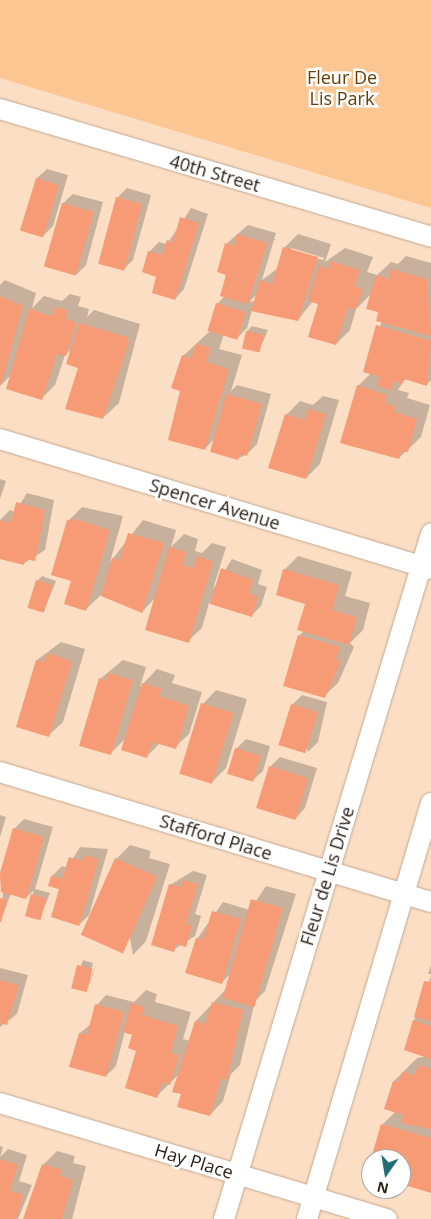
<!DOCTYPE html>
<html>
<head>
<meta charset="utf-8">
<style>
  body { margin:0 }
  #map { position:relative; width:431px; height:1219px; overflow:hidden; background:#fbdec4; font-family:"Open Sans",sans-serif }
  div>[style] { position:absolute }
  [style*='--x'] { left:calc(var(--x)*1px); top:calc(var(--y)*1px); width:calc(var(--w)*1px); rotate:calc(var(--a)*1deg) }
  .green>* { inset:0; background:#fcc693 }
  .shadow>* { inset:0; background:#0003 }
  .building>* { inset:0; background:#f79b76; transform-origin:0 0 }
  .roads { filter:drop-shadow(0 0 1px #c2a78e) drop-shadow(0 0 1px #c2a78e) }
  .street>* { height:20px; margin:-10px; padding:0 10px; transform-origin:10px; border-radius:10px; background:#fff }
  span { translate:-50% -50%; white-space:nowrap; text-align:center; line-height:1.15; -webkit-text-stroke:5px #fff; paint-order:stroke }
  .park-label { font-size:18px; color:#683b00 }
  .street-label { font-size:18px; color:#281e15 }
  .north { position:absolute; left:361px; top:1149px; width:50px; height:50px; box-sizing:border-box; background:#fff; border:1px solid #a9a5a1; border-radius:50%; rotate:193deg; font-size:14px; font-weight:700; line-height:20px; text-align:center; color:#281e15 }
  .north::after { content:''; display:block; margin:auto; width:18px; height:22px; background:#246c78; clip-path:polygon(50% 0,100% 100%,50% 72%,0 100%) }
</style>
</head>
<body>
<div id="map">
  <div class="green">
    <div style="clip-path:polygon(0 0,431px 0,431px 208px,0 78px)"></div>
  </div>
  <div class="shadow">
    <div style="clip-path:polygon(47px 169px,68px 175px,53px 226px,43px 236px,37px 178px)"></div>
    <div style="clip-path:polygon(127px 188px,151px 195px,133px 260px,123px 270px,117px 198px)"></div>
    <div style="clip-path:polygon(73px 194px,103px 202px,86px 265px,76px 275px,63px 203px)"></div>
    <div style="clip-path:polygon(191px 208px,208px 214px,184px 289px,175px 299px,157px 276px,143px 271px,150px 251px,159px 242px,167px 244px)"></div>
    <div style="clip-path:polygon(evenodd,248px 225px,276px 233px,262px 280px,278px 268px,284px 248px,298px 234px,331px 244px,325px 262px,345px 248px,373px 257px,367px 272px,377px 275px,391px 262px,398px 264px,406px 256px,431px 263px,431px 380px,427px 384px,406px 378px,398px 390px,409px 393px,407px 398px,430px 405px,421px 437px,399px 458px,358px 386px,371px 373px,364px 371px,382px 321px,372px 293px,356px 309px,350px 330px,336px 344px,320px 303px,313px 301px,298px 320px,252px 310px,247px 328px,237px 338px,224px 334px,219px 349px,242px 355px,231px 391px,237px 385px,271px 394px,257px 444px,247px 454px,237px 459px,215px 438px,205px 449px,181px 390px,183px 356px,211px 330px,217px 304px,225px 296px,226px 244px,248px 225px,291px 248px,324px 258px,323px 260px,291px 251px,291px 248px,248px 225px,257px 294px,255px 302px,250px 301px,257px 294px)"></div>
    <div style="clip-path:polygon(5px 280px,36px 293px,32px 308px,44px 296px,62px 301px,70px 294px,81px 297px,78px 306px,89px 309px,87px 317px,94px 310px,140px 324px,119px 403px,105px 416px,66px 408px,79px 367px,73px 348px,65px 355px,55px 385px,41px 399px,11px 375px,0 386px,0 285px)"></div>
    <div style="clip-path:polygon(252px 326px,268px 330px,259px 351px,247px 331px)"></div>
    <div style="clip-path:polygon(323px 396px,339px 400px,320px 464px,306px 478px,286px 415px,300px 401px,313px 405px)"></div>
    <div style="clip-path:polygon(0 479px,6px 481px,0 499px)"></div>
    <div style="clip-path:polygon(27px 493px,54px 500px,45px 550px,23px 564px,0 558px,0 520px,10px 510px,15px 512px)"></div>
    <div style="clip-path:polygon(82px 507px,123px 516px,110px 562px,143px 520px,176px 530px,171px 547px,184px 534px,198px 539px,195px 551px,202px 553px,212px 543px,226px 547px,213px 589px,232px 559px,262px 570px,258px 584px,267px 587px,261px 606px,251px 616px,209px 603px,202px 628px,188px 641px,155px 598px,142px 612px,101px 595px,86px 609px,72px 580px,68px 521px)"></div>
    <div style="clip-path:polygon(298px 556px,352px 572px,345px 596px,370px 603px,363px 630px,350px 643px,354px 647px,338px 683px,324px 696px,299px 636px,304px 631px,306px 603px,284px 570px)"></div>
    <div style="clip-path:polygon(42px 576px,56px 581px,44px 611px,37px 581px)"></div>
    <div style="clip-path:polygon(61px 642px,85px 649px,63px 722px,49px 735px,17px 726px,37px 660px)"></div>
    <div style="clip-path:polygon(123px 660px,146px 667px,140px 687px,157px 669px,175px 675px,172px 683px,202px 692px,189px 734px,175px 747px,160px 743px,146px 757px,126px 738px,110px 754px,100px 679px)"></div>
    <div style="clip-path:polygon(216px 690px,247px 699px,226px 768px,212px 782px,203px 704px)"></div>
    <div style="clip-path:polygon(302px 695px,327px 702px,318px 742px,308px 752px,292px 705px)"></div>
    <div style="clip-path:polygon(246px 739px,270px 746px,263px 771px,253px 780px,236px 749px)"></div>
    <div style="clip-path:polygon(280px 757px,317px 768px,305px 808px,296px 818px,270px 767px)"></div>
    <div style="clip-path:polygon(0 815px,6px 817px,0 837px)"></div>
    <div style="clip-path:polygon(24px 819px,53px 827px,35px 889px,50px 893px,40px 918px,27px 915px,34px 890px,26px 898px,11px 893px,0 923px,4px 883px,0 878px,14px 829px)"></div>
    <div style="clip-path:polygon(130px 845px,151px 851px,149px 858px,170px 864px,146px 941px,133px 955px,116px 859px)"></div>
    <div style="clip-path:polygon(80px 847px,108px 849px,89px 915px,79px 925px,61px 888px,50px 885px,52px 876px,62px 866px,67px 868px)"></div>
    <div style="clip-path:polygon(193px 871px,207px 875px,195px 914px,201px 916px,195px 936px,173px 950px,170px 885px)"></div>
    <div style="clip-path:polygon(266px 886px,296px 894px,265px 991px,255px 1001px,240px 1065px,231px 1074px,223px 1101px,210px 1115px,183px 1093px,178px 1075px,157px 1096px,133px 1034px,125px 1031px,116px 1066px,106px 1076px,80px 1033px,91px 1024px,97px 1005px,106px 995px,134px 1002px,146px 990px,157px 994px,155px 1002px,191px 1012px,183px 1039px,190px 1041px,196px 1021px,226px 989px,231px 973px,221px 983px,197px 939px,223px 902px,250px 910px)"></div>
    <div style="clip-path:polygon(83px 960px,93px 963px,87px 986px,97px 964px,87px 990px,73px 987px)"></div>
    <div style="clip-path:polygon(431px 965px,431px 974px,428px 974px)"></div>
    <div style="clip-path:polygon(0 968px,28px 975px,17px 1014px,0 1027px)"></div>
    <div style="clip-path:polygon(431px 976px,431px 1191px,401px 1182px,401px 1159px,372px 1159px,383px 1124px,396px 1111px,394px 1081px,417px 1058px,428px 1056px,414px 1021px)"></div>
    <div style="clip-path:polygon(0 1146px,3px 1147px,0 1157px)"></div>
    <div style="clip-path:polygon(8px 1149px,27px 1155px,19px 1181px,32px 1185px,18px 1219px,0 1219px,0 1157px)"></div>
    <div style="clip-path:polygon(57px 1151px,75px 1156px,73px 1163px,86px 1166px,72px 1219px,26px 1219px,43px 1165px)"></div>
    <div style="clip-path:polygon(371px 1163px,371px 1173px,368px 1173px)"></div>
  </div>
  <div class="building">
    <div style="left:36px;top:178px;width:24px;height:55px;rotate:17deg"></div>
    <div style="left:116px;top:197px;width:27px;height:69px;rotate:15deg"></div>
    <div style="left:62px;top:203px;width:33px;height:66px;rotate:16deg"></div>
    <div style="clip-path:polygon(180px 217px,199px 223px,175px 300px,152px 293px,156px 277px,142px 272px,148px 251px,162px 255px,167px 240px,173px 242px)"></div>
    <div style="clip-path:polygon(237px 234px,267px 243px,248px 304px,220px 296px,226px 275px,217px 272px,225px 243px,234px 246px)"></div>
    <div style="clip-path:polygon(283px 247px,318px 257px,298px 321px,251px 311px,260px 280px,272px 284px)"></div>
    <div style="clip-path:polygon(330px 261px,360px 270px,354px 286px,363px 289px,356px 310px,348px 307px,336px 345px,308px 337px,318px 304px,308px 301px,319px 266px,329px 269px)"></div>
    <div style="clip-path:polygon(391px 269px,427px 279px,431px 336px,376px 321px,378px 312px,366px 309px,376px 275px,389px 279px)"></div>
    <div style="clip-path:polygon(0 296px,23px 306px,1px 385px,0 385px)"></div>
    <div style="left:216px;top:303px;width:31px;height:29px;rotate:17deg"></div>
    <div style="clip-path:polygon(55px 307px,68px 310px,65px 319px,76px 322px,66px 356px,57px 354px,42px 400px,6px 389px,29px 309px,52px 316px)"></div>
    <div style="clip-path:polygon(79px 323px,127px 337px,129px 342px,103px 419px,65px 409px,78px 368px,66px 364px)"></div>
    <div style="clip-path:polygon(376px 325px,431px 341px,427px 386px,404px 379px,402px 384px,394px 381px,391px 390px,377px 386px,380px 377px,363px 372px)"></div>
    <div style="left:246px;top:331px;width:18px;height:18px;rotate:13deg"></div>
    <div style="clip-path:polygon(196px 344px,211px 348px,206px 362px,229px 369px,205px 450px,168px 440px,180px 391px,171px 388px,182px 355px,191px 358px)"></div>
    <div style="clip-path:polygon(357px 385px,387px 395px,385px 403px,396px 407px,394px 412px,417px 419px,408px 452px,402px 451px,399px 459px,340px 443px)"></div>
    <div style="clip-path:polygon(226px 394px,262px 404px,247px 456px,240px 454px,238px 460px,210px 452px)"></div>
    <div style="clip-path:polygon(308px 409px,326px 414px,306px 479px,268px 468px,285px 414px,305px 420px)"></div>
    <div style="clip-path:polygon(16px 502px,45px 510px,35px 561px,25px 559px,24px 565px,0 559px,0 520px,11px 523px)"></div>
    <div style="clip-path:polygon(75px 519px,110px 530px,86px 611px,64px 604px,71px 581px,51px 575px,67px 520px)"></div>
    <div style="clip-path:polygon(128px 533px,164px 543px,142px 613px,101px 596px,112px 558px,119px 561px)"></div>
    <div style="clip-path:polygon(169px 547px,186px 552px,182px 565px,194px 568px,197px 556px,213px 561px,189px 643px,145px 630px)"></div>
    <div style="clip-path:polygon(221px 568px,253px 580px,249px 594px,258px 597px,252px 617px,210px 604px)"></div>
    <div style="clip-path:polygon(283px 569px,339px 585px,332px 610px,357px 617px,349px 645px,297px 630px,305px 604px,276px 595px)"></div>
    <div style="left:36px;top:580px;width:17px;height:29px;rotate:17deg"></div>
    <div style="clip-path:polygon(298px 635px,340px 647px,336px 659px,341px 661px,325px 698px,283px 686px)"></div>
    <div style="clip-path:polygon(53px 654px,72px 662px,49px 737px,16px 727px,36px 660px,44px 662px,46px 655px)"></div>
    <div style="clip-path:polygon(108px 673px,133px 680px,111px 755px,79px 746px,99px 678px,106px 681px)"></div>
    <div style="clip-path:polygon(142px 683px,162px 689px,159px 696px,189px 706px,176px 749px,152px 742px,147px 758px,121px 750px)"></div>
    <div style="left:201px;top:703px;width:34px;height:74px;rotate:17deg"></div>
    <div style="left:291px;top:704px;width:28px;height:43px;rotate:17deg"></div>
    <div style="left:235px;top:748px;width:27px;height:27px;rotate:17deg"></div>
    <div style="left:269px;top:766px;width:41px;height:44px;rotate:17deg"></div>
    <div style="clip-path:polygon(13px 828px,44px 837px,26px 899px,1px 892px,0 873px)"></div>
    <div style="clip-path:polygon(84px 855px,99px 859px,79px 926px,51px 917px,59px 889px,48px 886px,51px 876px,62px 879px,69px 857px,82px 861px)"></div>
    <div style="left:115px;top:858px;width:46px;height:84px;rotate:24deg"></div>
    <div style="clip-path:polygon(183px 880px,198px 884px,186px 924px,192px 925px,186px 947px,176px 944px,174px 952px,151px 945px,169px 884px,181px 887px)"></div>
    <div style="left:31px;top:894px;width:16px;height:23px;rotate:15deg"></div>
    <div style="clip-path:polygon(0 898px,7px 900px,1px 922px,0 922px)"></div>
    <div style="left:251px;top:899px;width:33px;height:103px;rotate:16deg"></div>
    <div style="clip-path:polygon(212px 911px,241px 919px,222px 984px,185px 973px,196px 938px,203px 940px)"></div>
    <div style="left:77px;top:965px;width:16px;height:24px;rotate:14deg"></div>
    <div style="clip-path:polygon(0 980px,19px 985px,7px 1025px,0 1023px)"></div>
    <div style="clip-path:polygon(424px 981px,431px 982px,431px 1021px,414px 1017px)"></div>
    <div style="clip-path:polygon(212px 1002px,243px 1010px,227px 1080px,221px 1078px,210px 1116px,177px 1107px,181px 1094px,172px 1092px,195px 1021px,205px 1024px)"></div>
    <div style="clip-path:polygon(131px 1003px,144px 1007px,142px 1015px,178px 1026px,171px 1053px,179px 1055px,170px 1085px,162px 1082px,157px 1098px,125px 1088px,136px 1051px,128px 1048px,132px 1035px,123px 1032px)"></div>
    <div style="clip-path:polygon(95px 1004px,124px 1012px,106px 1077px,69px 1067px,79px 1033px,87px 1035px)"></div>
    <div style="clip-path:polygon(413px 1020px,431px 1026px,431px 1059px,404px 1050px)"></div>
    <div style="clip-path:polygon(418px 1065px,431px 1069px,431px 1129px,401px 1123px,403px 1115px,384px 1109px,393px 1081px,399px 1082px,402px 1072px,415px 1075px)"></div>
    <div style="clip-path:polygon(381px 1124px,431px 1138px,431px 1193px,401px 1184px,401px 1159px,371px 1159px)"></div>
    <div style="clip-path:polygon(0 1159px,18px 1165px,10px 1191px,23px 1195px,16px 1219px,0 1219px)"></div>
    <div style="clip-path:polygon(42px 1164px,62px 1170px,60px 1176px,73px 1180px,62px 1219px,23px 1219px)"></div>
  </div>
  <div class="roads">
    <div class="street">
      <div style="--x:0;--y:109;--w:450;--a:16.5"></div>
      <div style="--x:0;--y:439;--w:450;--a:16.8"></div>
      <div style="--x:0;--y:772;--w:450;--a:16.8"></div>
      <div style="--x:0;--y:1103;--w:404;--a:16.7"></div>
      <div style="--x:224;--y:1219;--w:716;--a:-73.19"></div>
      <div style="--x:307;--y:1219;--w:434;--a:-73.4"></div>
    </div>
  </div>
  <div class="park-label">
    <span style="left:342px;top:88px">Fleur De<br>Lis Park</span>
  </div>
  <div class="street-label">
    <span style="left:215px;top:173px;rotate:16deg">40th Street</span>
    <span style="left:215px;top:504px;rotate:17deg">Spencer Avenue</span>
    <span style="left:216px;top:837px;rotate:17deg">Stafford Place</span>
    <span style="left:327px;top:876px;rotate:-73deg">Fleur de Lis Drive</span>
    <span style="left:194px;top:1161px;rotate:17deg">Hay Place</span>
  </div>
  <div class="north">N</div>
</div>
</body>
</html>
